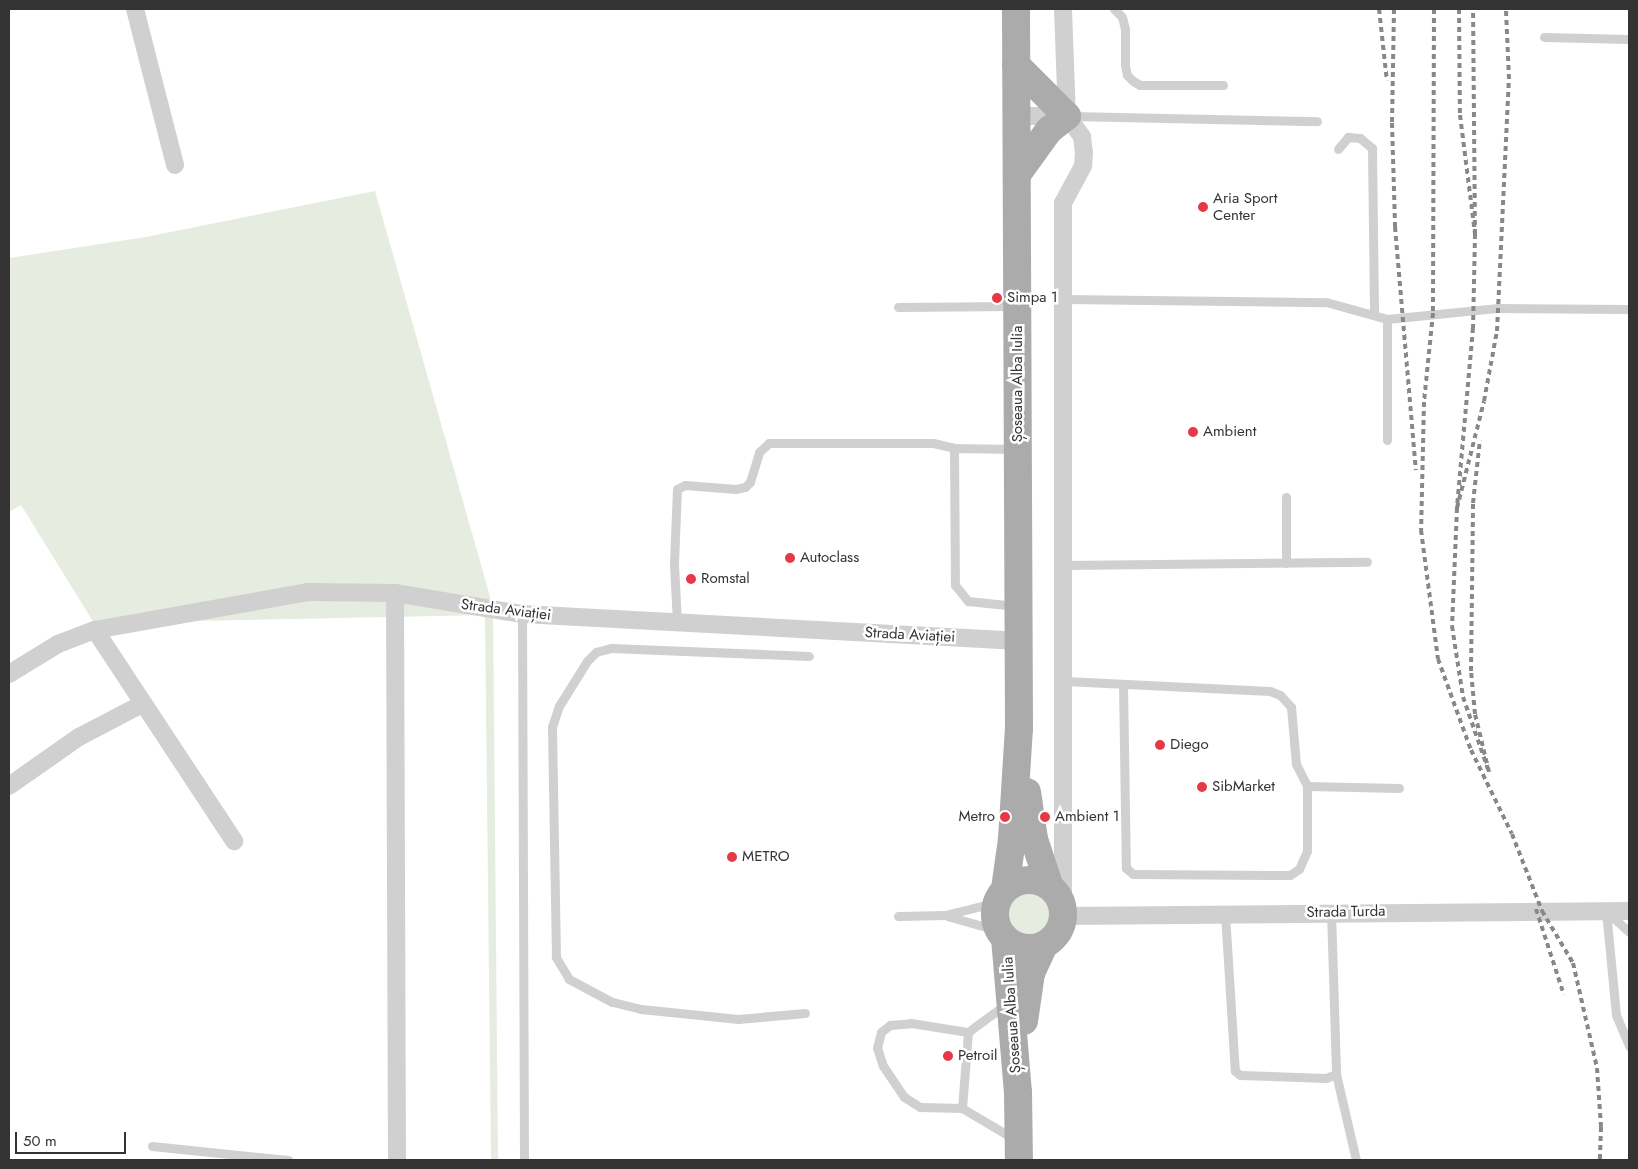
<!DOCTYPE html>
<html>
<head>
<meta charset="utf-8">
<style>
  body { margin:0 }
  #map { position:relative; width:1638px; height:1169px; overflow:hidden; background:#fff; font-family:Jost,sans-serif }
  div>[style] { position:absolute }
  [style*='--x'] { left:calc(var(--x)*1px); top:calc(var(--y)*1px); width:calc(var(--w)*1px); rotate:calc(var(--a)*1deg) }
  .green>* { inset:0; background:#e6ecdf }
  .round { border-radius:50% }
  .service>* { height:9px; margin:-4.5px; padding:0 4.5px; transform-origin:4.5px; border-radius:4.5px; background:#d0d0d0 }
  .minor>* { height:18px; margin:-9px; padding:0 9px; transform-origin:9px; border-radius:9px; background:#d0d0d0 }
  .primary>* { height:28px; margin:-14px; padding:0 14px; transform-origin:14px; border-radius:14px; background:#ababab }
  .primary>.ring { margin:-14px; padding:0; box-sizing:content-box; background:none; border:28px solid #ababab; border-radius:50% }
  .rail>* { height:4px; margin-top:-2px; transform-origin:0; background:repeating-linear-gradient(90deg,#888 0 5px,transparent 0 9px) }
  .dots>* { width:14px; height:14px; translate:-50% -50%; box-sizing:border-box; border:2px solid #fff; border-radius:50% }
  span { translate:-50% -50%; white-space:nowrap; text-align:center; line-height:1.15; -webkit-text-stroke:5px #fff; paint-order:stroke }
  .poi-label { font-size:15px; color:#333 }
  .left { translate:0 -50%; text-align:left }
  .right { translate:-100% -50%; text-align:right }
  .street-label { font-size:15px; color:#333 }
  .frame { position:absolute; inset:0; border:10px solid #333; pointer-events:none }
  .scale { position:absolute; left:15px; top:1132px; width:111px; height:22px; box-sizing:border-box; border:2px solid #333; border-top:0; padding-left:6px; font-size:15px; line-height:18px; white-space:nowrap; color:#333; -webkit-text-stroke:4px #fff; paint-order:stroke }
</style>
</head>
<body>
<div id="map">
  <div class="green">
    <div style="clip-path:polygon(375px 191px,493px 607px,498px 1160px,491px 1160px,485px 615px,94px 623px,21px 505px,9px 512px,9px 258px,146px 237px)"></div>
    <div class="round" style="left:1002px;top:887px;width:54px;height:54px"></div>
  </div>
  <div class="service">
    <div style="--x:1114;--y:9;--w:11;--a:45"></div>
    <div style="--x:1122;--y:17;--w:12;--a:76"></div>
    <div style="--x:1125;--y:29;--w:36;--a:90"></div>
    <div style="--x:1125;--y:65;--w:10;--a:79"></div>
    <div style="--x:1127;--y:75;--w:8;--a:45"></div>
    <div style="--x:1133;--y:81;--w:8;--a:30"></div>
    <div style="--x:1140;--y:85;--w:83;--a:0"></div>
    <div style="--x:1544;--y:37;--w:85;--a:1.3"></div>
    <div style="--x:1070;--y:116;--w:247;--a:1.2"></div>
    <div style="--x:1338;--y:149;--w:16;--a:-50"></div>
    <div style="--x:1348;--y:137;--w:12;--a:5"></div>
    <div style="--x:1360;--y:138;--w:16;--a:40"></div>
    <div style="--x:1372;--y:148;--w:167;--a:89.3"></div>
    <div style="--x:1064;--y:299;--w:262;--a:0.7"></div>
    <div style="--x:1326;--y:302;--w:63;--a:15.6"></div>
    <div style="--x:1387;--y:319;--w:112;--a:-5.7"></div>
    <div style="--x:1498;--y:308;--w:131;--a:0.4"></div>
    <div style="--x:898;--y:307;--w:117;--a:-0.5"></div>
    <div style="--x:1387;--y:440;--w:121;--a:-90"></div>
    <div style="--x:954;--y:448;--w:137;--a:89.6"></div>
    <div style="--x:955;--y:585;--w:21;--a:51"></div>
    <div style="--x:968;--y:601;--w:48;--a:5.9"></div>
    <div style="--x:1286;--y:497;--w:66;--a:90"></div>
    <div style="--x:1065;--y:565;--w:302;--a:-0.6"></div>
    <div style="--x:522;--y:614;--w:546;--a:89.79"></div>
    <div style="--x:677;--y:623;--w:60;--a:-92.9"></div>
    <div style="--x:674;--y:563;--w:74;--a:-87.7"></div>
    <div style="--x:677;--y:489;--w:9;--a:-27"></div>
    <div style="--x:685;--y:485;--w:51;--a:4.5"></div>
    <div style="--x:736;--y:489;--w:9;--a:-13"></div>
    <div style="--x:745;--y:487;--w:7;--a:-45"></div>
    <div style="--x:750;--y:482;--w:31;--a:-73"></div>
    <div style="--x:759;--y:452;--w:13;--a:-42"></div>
    <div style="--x:769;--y:443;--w:164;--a:0"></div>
    <div style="--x:933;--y:443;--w:22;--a:13"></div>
    <div style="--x:954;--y:448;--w:61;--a:0.9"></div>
    <div style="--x:1065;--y:681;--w:205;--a:2.8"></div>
    <div style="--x:1270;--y:691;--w:11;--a:22"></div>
    <div style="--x:1280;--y:695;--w:16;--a:47"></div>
    <div style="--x:1291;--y:707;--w:57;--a:85"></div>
    <div style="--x:1296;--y:764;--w:25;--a:63"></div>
    <div style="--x:1307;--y:786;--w:92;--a:1.2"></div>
    <div style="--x:1123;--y:684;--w:184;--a:89.1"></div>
    <div style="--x:1126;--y:868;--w:9;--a:41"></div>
    <div style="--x:1133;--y:874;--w:157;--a:0.4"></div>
    <div style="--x:1290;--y:875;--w:11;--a:-34"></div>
    <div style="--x:1299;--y:869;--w:20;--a:-66"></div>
    <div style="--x:1307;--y:851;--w:65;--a:-90"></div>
    <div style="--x:1606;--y:911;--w:104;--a:84.5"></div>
    <div style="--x:1616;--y:1015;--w:34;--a:67"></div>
    <div style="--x:1331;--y:912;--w:162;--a:88.2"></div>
    <div style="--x:1336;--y:1074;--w:88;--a:76.9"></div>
    <div style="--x:1607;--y:912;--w:30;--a:42"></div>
    <div style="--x:1225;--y:914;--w:157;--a:86.4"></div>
    <div style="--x:1235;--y:1071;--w:6;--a:39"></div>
    <div style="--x:1240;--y:1075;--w:86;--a:2"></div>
    <div style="--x:1326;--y:1078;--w:11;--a:-22"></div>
    <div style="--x:898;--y:916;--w:47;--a:-1.2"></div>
    <div style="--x:945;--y:915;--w:55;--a:-13.8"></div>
    <div style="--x:947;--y:916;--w:55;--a:15.8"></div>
    <div style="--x:1006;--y:1004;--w:47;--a:143.6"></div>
    <div style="--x:968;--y:1032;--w:76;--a:94.5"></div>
    <div style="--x:962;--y:1108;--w:61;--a:30.8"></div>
    <div style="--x:805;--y:1013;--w:67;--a:174.9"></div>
    <div style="--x:738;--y:1019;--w:98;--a:-174.1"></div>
    <div style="--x:641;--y:1009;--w:30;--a:-166"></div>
    <div style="--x:612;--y:1002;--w:49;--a:-151.9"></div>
    <div style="--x:569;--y:979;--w:26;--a:-121"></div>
    <div style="--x:556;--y:957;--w:230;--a:-91"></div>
    <div style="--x:552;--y:727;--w:22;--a:-72"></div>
    <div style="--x:559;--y:706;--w:53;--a:-58.1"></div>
    <div style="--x:587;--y:661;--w:13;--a:-45"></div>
    <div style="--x:596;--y:652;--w:16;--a:-15"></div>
    <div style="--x:611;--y:648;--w:198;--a:2.3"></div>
    <div style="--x:962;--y:1108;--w:42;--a:-178.6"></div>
    <div style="--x:920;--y:1107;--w:19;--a:-148"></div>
    <div style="--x:904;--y:1097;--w:37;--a:-124"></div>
    <div style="--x:883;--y:1066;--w:19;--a:-108"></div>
    <div style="--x:877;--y:1048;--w:16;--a:-76"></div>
    <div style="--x:881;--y:1032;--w:11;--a:-38"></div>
    <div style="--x:890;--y:1025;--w:21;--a:-5"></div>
    <div style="--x:911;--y:1023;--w:58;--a:9"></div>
    <div style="--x:152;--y:1146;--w:137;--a:5.9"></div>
  </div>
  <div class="minor">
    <div style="--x:135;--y:9;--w:161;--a:75.6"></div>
    <div style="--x:1063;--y:9;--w:107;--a:87.9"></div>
    <div style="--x:1017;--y:116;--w:50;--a:0"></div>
    <div style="--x:1067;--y:116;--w:26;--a:54"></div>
    <div style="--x:1082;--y:137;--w:16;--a:83"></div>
    <div style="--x:1084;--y:153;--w:13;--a:94"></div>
    <div style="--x:1083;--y:166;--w:42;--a:118.4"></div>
    <div style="--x:1063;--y:203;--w:705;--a:90"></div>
    <div style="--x:395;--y:593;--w:567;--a:89.8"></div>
    <div style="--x:95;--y:630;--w:253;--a:56.6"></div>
    <div style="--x:9;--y:674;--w:57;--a:-31.5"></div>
    <div style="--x:58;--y:644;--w:40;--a:-21"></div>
    <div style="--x:95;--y:630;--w:216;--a:-10.1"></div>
    <div style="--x:308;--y:592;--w:87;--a:0.7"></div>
    <div style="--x:395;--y:593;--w:129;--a:9.4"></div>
    <div style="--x:522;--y:614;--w:498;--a:3.1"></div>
    <div style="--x:9;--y:786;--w:85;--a:-35"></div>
    <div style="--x:79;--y:737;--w:71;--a:-27.6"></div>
    <div style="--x:1064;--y:916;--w:565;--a:-0.51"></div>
  </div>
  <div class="primary">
    <div style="--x:1016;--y:65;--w:72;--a:45"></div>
    <div style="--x:1067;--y:116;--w:23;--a:142"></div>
    <div style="--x:1049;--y:130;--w:53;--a:125.8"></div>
    <div style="--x:1027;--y:792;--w:48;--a:81.5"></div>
    <div style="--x:1034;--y:839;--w:48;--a:71.9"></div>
    <div class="ring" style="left:995px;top:880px;width:40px;height:40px"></div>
    <div style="--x:1005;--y:889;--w:50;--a:-82"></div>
    <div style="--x:1012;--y:839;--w:110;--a:-86.4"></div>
    <div style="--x:1019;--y:729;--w:720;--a:-90.24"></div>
    <div style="--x:1005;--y:938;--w:155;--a:85.2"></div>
    <div style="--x:1018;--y:1092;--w:68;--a:89.2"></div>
    <div style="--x:1024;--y:1021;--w:49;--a:-81.7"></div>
    <div style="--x:1031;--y:973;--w:31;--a:-65"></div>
  </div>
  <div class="rail">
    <div style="--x:1379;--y:9;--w:72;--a:83.7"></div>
    <div style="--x:1394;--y:9;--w:114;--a:91"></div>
    <div style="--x:1392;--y:123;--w:104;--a:88.3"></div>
    <div style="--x:1395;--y:227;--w:244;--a:85.1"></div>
    <div style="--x:1434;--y:9;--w:304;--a:90.2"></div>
    <div style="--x:1433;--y:313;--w:89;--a:95.8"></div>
    <div style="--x:1424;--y:402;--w:128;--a:91.3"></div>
    <div style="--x:1421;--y:530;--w:130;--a:82.5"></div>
    <div style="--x:1438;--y:659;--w:97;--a:70.1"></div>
    <div style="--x:1471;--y:750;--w:93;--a:64"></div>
    <div style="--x:1512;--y:834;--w:83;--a:68.7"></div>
    <div style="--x:1542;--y:911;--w:61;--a:59.2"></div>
    <div style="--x:1573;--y:963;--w:108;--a:77.1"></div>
    <div style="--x:1597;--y:1068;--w:59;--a:86.1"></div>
    <div style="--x:1601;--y:1127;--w:33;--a:92"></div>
    <div style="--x:1459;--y:9;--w:106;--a:89.5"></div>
    <div style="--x:1460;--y:115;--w:120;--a:82.8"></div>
    <div style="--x:1475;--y:234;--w:225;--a:-90.5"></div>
    <div style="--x:1475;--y:234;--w:94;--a:91.2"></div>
    <div style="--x:1473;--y:328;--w:181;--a:95.1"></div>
    <div style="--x:1457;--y:508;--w:110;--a:-75.8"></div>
    <div style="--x:1484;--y:401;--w:71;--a:-79.5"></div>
    <div style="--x:1497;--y:331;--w:252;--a:-87.3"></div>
    <div style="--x:1509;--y:79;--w:70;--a:-92.5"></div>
    <div style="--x:1457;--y:508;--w:118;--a:92.4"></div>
    <div style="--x:1452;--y:626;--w:72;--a:81.2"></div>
    <div style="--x:1463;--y:697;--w:79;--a:70.9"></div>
    <div style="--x:1489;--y:772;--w:60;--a:-103.6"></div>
    <div style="--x:1475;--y:714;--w:43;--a:-95.3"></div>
    <div style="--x:1471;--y:671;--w:168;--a:-89.3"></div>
    <div style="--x:1473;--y:503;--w:63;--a:-83.7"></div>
    <div style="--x:1536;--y:909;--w:90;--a:72"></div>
  </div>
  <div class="dots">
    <div style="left:1203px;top:207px;background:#e63946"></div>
    <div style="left:997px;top:298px;background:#e63946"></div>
    <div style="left:1193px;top:432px;background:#e63946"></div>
    <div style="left:790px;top:558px;background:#e63946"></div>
    <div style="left:691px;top:579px;background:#e63946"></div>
    <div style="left:1160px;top:745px;background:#e63946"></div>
    <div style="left:1202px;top:787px;background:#e63946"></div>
    <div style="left:1005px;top:817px;background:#e63946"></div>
    <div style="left:1045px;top:817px;background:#e63946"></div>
    <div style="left:732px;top:857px;background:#e63946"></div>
    <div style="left:948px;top:1056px;background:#e63946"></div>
  </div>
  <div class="poi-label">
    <span class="left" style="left:1213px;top:207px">Aria Sport<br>Center</span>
    <span class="left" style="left:1007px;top:298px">Simpa 1</span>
    <span class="left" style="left:1203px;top:432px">Ambient</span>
    <span class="left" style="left:800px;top:558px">Autoclass</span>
    <span class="left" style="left:701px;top:579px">Romstal</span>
    <span class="left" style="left:1170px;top:745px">Diego</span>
    <span class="left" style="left:1212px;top:787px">SibMarket</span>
    <span class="right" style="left:995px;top:817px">Metro</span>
    <span class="left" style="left:1055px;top:817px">Ambient 1</span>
    <span class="left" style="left:742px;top:857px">METRO</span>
    <span class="left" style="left:958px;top:1056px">Petroil</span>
  </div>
  <div class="street-label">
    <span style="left:1018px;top:384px;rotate:-90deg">Șoseaua Alba Iulia</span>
    <span style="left:506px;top:610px;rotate:7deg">Strada Aviației</span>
    <span style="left:910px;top:635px;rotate:3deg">Strada Aviației</span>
    <span style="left:1346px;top:912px;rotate:-1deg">Strada Turda</span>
    <span style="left:1012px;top:1015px;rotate:-94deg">Șoseaua Alba Iulia</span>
  </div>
  <div class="frame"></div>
  <div class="scale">50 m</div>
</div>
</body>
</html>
